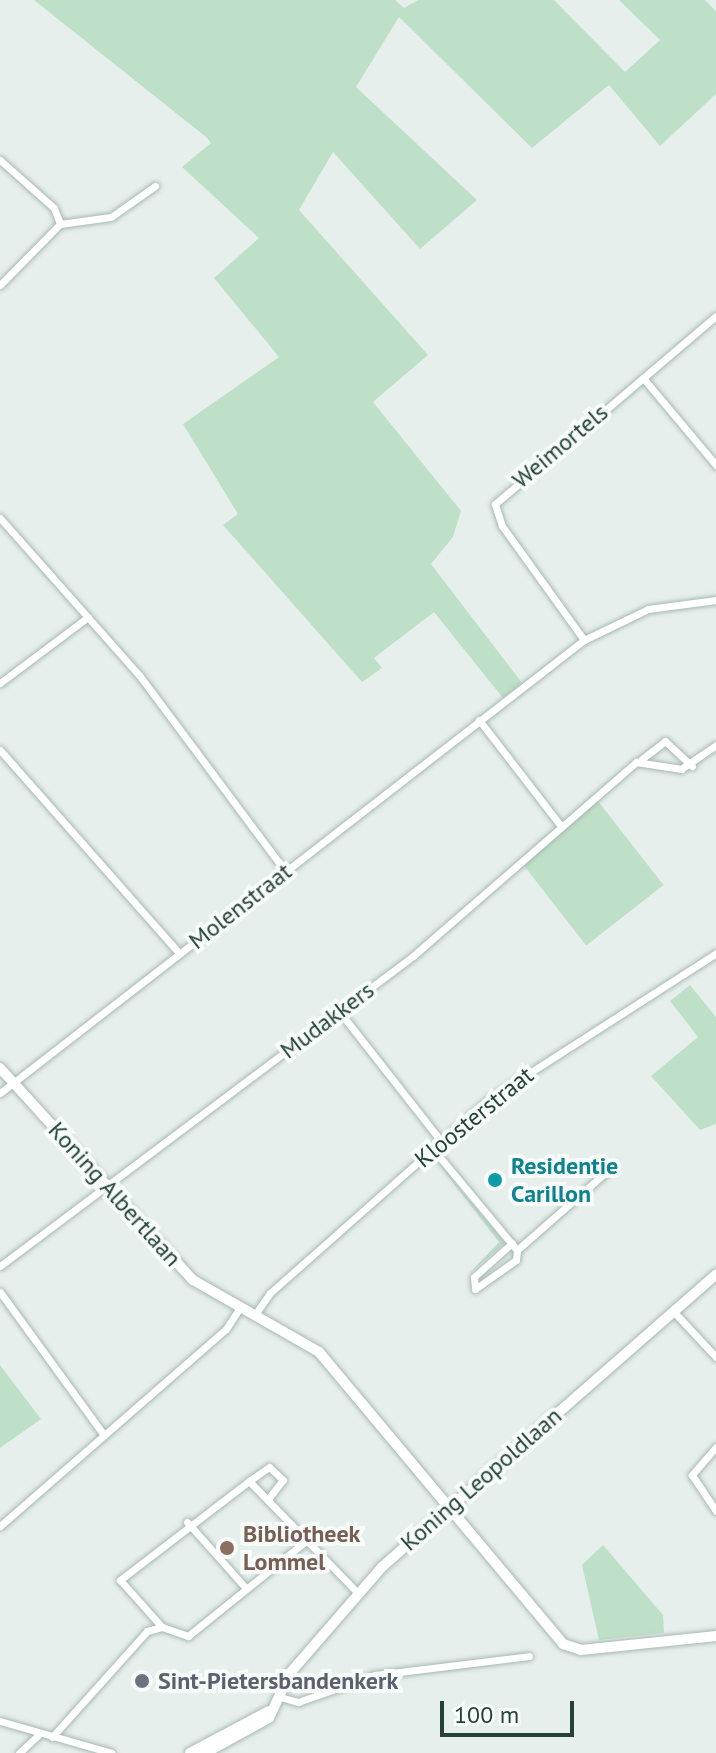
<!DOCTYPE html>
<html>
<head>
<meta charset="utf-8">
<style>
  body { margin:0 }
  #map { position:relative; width:716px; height:1753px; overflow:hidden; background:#e6efeb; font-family:"PT Sans",sans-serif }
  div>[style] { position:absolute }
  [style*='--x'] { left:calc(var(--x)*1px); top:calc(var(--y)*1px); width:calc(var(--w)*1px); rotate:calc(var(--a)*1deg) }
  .green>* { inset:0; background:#bfe0c8; transform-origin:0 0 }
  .roads { filter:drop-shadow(0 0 2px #a8b8b2) drop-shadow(0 0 2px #a8b8b2) }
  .minor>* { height:7px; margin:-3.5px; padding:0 3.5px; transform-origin:3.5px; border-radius:3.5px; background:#fff }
  .secondary>* { height:10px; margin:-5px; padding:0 5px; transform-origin:5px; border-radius:5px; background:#fff }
  .dots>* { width:22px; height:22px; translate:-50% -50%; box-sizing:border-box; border:4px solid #f7fbf9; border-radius:50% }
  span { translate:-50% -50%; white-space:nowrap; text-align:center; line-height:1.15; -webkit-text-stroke:8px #f7fbf9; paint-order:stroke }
  .street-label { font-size:24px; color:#24423a }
  .culture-label { font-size:24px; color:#0d838f; font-weight:700 }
  .left { translate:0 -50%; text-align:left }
  .education-label { font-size:24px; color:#785e54; font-weight:700 }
  .worship-label { font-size:24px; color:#5b616d; font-weight:700 }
  .scale { position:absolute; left:440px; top:1701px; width:134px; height:36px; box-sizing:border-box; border:4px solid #24423a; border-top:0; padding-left:10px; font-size:24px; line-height:28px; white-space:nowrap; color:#24423a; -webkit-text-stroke:6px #f7fbf9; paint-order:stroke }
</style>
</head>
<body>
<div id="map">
  <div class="green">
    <div style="clip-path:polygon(34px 0,395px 0,404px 8px,418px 0,554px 0,625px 72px,660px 40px,619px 0,705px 0,716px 11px,716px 94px,660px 146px,609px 85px,532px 148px,399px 17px,356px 87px,477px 200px,420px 249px,333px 152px,299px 210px,428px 355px,373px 402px,461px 511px,453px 537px,431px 564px,522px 683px,503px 698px,434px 612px,374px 658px,382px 668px,362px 682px,223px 525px,238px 514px,183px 424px,279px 357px,214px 278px,259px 238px,182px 167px,211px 143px,206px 137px)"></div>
    <div style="left:597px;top:800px;width:108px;height:98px;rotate:52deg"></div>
    <div style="clip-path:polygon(690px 985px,716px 1017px,716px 1124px,700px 1130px,651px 1076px,698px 1037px,670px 1001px)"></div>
    <div style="clip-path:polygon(434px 1158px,505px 1243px,470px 1273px,499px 1242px)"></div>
    <div style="clip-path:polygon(0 1365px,41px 1419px,0 1448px)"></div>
    <div style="clip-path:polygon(603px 1545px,663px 1615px,664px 1633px,599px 1640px,582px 1565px)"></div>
  </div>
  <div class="roads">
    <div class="minor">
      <div style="--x:0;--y:160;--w:72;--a:41.6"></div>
      <div style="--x:54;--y:208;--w:17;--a:69"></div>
      <div style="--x:60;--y:224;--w:51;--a:-7.8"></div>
      <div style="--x:111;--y:217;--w:54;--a:-35.2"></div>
      <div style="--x:0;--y:285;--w:86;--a:-45.5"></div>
      <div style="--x:643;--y:378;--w:114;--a:50"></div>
      <div style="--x:0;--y:518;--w:210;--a:48.5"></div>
      <div style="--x:139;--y:675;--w:244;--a:53.3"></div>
      <div style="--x:584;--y:640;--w:140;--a:-125.7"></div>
      <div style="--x:502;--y:526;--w:23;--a:-108"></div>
      <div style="--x:495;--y:504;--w:290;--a:-40.4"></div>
      <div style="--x:0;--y:683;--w:110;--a:-36.9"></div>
      <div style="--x:479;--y:720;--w:134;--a:52.3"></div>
      <div style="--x:0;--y:750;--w:271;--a:48.6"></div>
      <div style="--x:642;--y:759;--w:29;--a:-38"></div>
      <div style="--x:665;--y:741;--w:37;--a:43"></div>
      <div style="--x:339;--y:1011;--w:165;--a:51.9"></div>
      <div style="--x:0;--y:1093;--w:739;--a:-37.8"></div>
      <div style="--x:584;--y:640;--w:71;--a:-25.8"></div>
      <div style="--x:648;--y:609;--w:69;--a:-7.5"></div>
      <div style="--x:433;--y:1149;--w:131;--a:50.3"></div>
      <div style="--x:517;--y:1250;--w:128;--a:-41.2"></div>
      <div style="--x:512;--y:1243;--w:51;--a:138.2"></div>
      <div style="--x:474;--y:1277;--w:12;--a:85"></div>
      <div style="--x:475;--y:1289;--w:50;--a:-35.3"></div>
      <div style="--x:516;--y:1260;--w:10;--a:-84"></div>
      <div style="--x:0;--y:1266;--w:516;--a:-36.89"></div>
      <div style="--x:413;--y:956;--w:296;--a:-41"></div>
      <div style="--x:636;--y:762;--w:46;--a:8.8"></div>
      <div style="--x:681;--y:769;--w:42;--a:-34.4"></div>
      <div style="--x:0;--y:1292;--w:175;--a:54"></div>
      <div style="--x:674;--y:1312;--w:62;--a:47"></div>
      <div style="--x:256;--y:1313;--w:24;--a:-55"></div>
      <div style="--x:270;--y:1293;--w:293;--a:-41.5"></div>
      <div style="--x:489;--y:1099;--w:270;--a:-32.7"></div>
      <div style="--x:716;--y:1447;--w:37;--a:131"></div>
      <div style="--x:692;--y:1475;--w:43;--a:56.3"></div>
      <div style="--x:249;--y:1481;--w:163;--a:142.5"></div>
      <div style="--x:120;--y:1580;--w:63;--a:48.2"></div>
      <div style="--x:162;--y:1627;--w:28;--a:19"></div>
      <div style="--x:188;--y:1636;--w:153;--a:-38.9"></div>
      <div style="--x:268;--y:1499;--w:24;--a:-52"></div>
      <div style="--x:283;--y:1480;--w:19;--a:-137"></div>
      <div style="--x:269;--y:1467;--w:24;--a:145"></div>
      <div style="--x:249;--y:1481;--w:156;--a:45.8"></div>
      <div style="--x:187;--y:1522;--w:86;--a:48.3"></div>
      <div style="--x:0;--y:1526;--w:300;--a:-41.1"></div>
      <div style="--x:226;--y:1329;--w:27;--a:-57"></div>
      <div style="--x:280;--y:1697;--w:19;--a:16"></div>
      <div style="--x:298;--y:1702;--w:82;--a:-19.3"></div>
      <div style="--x:375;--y:1675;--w:155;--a:-7"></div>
      <div style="--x:0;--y:1721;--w:116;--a:15.9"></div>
      <div style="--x:52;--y:1737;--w:142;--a:-48.1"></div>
      <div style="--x:147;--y:1631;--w:16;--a:-15"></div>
      <div style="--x:19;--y:1753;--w:26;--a:-43"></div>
    </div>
    <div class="secondary">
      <div style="--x:0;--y:1068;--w:287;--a:47.7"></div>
      <div style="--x:193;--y:1280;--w:145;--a:29.7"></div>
      <div style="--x:319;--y:1352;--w:381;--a:50.1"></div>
      <div style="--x:563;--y:1644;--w:19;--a:18"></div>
      <div style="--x:581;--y:1650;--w:136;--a:-5.9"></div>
      <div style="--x:190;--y:1753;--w:89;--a:-28"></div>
      <div style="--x:205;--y:1753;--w:73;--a:-28.7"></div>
      <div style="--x:269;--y:1718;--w:50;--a:-65"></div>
      <div style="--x:290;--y:1673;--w:140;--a:-49"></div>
      <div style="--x:382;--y:1567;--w:444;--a:-41.2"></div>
    </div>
  </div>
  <div class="dots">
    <div style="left:495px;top:1180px;background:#0f9aa8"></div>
    <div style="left:227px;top:1548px;background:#8d6e63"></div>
    <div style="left:142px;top:1681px;background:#6b7280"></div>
  </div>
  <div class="street-label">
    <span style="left:560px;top:446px;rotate:-40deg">Weimortels</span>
    <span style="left:240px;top:906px;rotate:-38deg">Molenstraat</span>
    <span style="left:327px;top:1020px;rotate:-37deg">Mudakkers</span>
    <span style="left:474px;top:1117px;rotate:-39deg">Kloosterstraat</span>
    <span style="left:115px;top:1194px;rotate:48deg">Koning Albertlaan</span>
    <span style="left:481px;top:1479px;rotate:-41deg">Koning Leopoldlaan</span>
  </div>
  <div class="culture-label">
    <span class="left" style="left:511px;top:1180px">Residentie<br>Carillon</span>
  </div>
  <div class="education-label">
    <span class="left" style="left:243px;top:1548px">Bibliotheek<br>Lommel</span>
  </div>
  <div class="worship-label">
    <span class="left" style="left:158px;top:1681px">Sint-Pietersbandenkerk</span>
  </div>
  <div class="scale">100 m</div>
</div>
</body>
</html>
